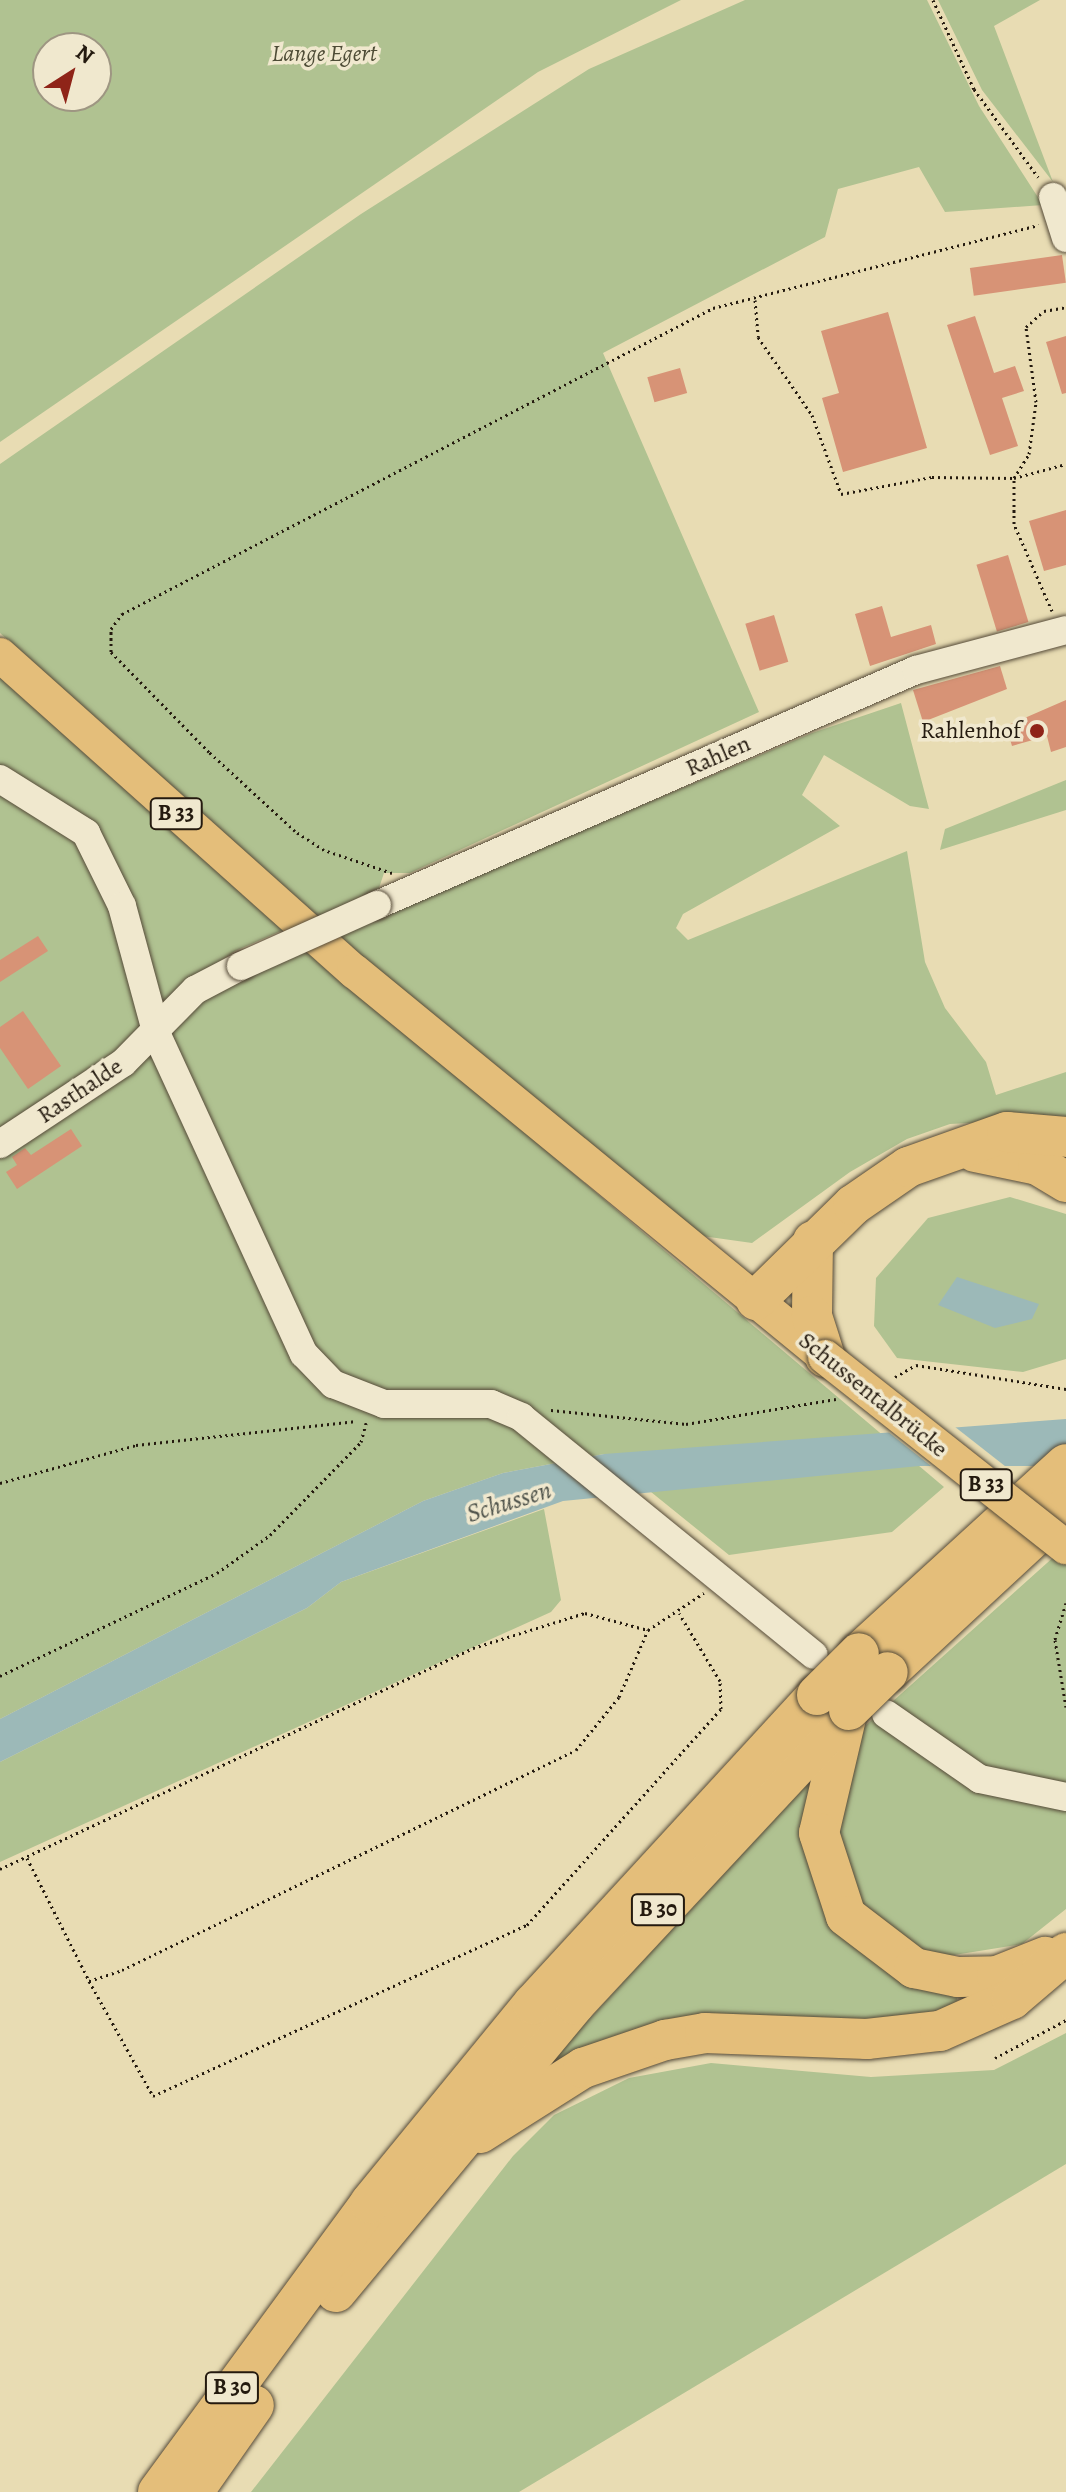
<!DOCTYPE html>
<html>
<head>
<meta charset="utf-8">
<style>
  body { margin:0 }
  #map { position:relative; width:1066px; height:2492px; overflow:hidden; background:#e8dcb3; font-family:Alegreya,serif }
  div>[style] { position:absolute }
  [style*='--x'] { left:calc(var(--x)*1px); top:calc(var(--y)*1px); width:calc(var(--w)*1px); rotate:calc(var(--a)*1deg) }
  .green>* { inset:0; background:#b0c291 }
  .water>* { inset:0; background:#9cb9b8 }
  .pier>* { inset:0; background:#e8dcb3 }
  .building>* { inset:0; background:#d79376; transform-origin:0 0 }
  .path>* { height:3px; margin-top:-1.5px; transform-origin:0; background:repeating-linear-gradient(90deg,#241a0f 0 2px,transparent 0 6px) }
  .roads { filter:drop-shadow(0 0 2px #554a38) drop-shadow(0 0 2px #554a38) }
  .minor>* { height:28px; margin:-14px; padding:0 14px; transform-origin:14px; border-radius:14px; background:#f0e8ce }
  .major>* { height:34px; margin:-17px; padding:0 17px; transform-origin:17px; border-radius:17px; background:#e4be7a }
  .highway>* { height:40px; margin:-20px; padding:0 20px; transform-origin:20px; border-radius:20px; background:#e4be7a }
  .bridges { filter:drop-shadow(0 0 2px #554a38) drop-shadow(0 0 2px #554a38) }
  .minor-bridge>* { height:28px; margin:-14px; padding:0 14px; transform-origin:14px; border-radius:14px; background:#f0e8ce }
  .major-bridge>* { height:34px; margin:-17px; padding:0 17px; transform-origin:17px; border-radius:17px; background:#e4be7a }
  .highway-bridge>* { height:40px; margin:-20px; padding:0 20px; transform-origin:20px; border-radius:20px; background:#e4be7a }
  .dots>* { width:22px; height:22px; translate:-50% -50%; box-sizing:border-box; border:4px solid #f0e8ce; border-radius:50% }
  span { translate:-50% -50%; white-space:nowrap; text-align:center; line-height:1.15; -webkit-text-stroke:7px #f0e8ce; paint-order:stroke }
  .shield-label span { padding:2px 6px; background:#f0e8ce; border:2px solid; border-radius:6px; -webkit-text-stroke-width:0 }
  .shield-label { font-size:22px; color:#241a0f; font-weight:700 }
  .park-label { font-size:24px; color:#4e4c36; font-style:italic }
  .poi-label { font-size:24px; color:#241a0f }
  .right { translate:-100% -50%; text-align:right }
  .street-label { font-size:24px; color:#241a0f }
  .water-label { font-size:26px; color:#4e524a; font-style:italic }
  .north { position:absolute; left:32px; top:32px; width:80px; height:80px; box-sizing:border-box; background:#f0e8ce; border:2px solid #9e9682; border-radius:50%; rotate:36deg; font-size:22px; font-weight:700; line-height:32px; text-align:center; color:#241a0f }
  .north::after { content:''; display:block; margin:auto; width:28px; height:36px; background:#8f2418; clip-path:polygon(50% 0,100% 100%,50% 72%,0 100%) }
</style>
</head>
<body>
<div id="map">
  <div class="green">
    <div style="clip-path:polygon(evenodd,0 0,681px 0,538px 72px,0 442px,0 0,48px 48px,96px 48px,96px 96px,48px 96px,48px 48px)"></div>
    <div style="clip-path:polygon(745px 0,927px 0,979px 106px,1043px 205px,945px 212px,919px 167px,838px 189px,825px 237px,603px 353px,759px 712px,410px 873px,384px 873px,379px 888px,318px 917px,0 633px,0 464px,361px 214px,589px 69px)"></div>
    <div style="clip-path:polygon(938px 0,1040px 0,994px 26px,1053px 182px,982px 90px)"></div>
    <div style="clip-path:polygon(0 672px,288px 928px,235px 951px,184px 987px,239px 983px,308px 949px,944px 1487px,892px 1532px,729px 1555px,604px 1454px,503px 1473px,423px 1501px,0 1719px)"></div>
    <div style="clip-path:polygon(901px 703px,929px 809px,910px 806px,824px 755px,802px 795px,840px 826px,683px 914px,676px 928px,688px 940px,907px 851px,925px 962px,945px 1008px,986px 1062px,996px 1095px,1066px 1072px,1066px 1182px,988px 1122px,950px 1124px,907px 1139px,850px 1172px,752px 1243px,702px 1236px,334px 936px,812px 733px)"></div>
    <div style="clip-path:polygon(1066px 780px,1066px 810px,940px 850px,945px 829px)"></div>
    <div style="clip-path:polygon(1010px 1197px,1066px 1214px,1066px 1359px,1023px 1372px,897px 1358px,874px 1326px,876px 1278px,928px 1218px)"></div>
    <div style="clip-path:polygon(544px 1509px,561px 1600px,551px 1612px,0 1862px,0 1762px,307px 1608px,341px 1582px)"></div>
    <div style="clip-path:polygon(1066px 1546px,1066px 1909px,1022px 1944px,948px 1956px,959px 2008px,543px 2070px,815px 1771px)"></div>
    <div style="clip-path:polygon(1066px 2033px,1066px 2164px,519px 2492px,251px 2492px,513px 2156px,554px 2115px,629px 2078px,711px 2063px,871px 2077px,994px 2070px)"></div>
  </div>
  <div class="water">
    <div style="clip-path:polygon(957px 1277px,1039px 1304px,1032px 1319px,995px 1328px,938px 1305px)"></div>
    <div style="clip-path:polygon(1066px 1419px,1066px 1466px,919px 1466px,563px 1501px,341px 1582px,307px 1608px,0 1762px,0 1719px,423px 1501px,503px 1473px,604px 1454px)"></div>
  </div>
  <div class="pier">
    <div style="clip-path:polygon(950px 1423px,1010px 1470px,936px 1470px,882px 1427px)"></div>
  </div>
  <div class="building">
    <div style="left:1062px;top:255px;width:28px;height:93px;rotate:82deg"></div>
    <div style="clip-path:polygon(888px 312px,927px 448px,843px 472px,822px 398px,839px 393px,821px 331px)"></div>
    <div style="clip-path:polygon(975px 316px,994px 373px,1015px 366px,1024px 391px,1002px 398px,1018px 446px,990px 455px,947px 325px)"></div>
    <div style="clip-path:polygon(1066px 336px,1066px 393px,1062px 394px,1046px 342px)"></div>
    <div style="left:680px;top:368px;width:26px;height:34px;rotate:74deg"></div>
    <div style="clip-path:polygon(1066px 510px,1066px 565px,1044px 571px,1029px 521px)"></div>
    <div style="left:1008px;top:555px;width:70px;height:33px;rotate:73deg"></div>
    <div style="clip-path:polygon(882px 606px,891px 637px,931px 625px,936px 644px,870px 666px,855px 614px)"></div>
    <div style="left:774px;top:615px;width:49px;height:30px;rotate:73deg"></div>
    <div style="clip-path:polygon(1000px 666px,1007px 689px,923px 722px,913px 690px)"></div>
    <div style="clip-path:polygon(1066px 700px,1066px 747px,1051px 752px,1047px 736px,1012px 746px,1006px 726px)"></div>
    <div style="clip-path:polygon(38px 936px,48px 951px,0 982px,0 960px)"></div>
    <div style="clip-path:polygon(23px 1011px,61px 1066px,28px 1089px,0 1048px,0 1027px)"></div>
    <div style="clip-path:polygon(71px 1129px,82px 1146px,17px 1189px,6px 1172px,17px 1165px,12px 1157px,25px 1148px,31px 1155px)"></div>
  </div>
  <div class="path">
    <div style="--x:933;--y:0;--w:98;--a:65.3"></div>
    <div style="--x:974;--y:89;--w:109;--a:54"></div>
    <div style="--x:755;--y:300;--w:37;--a:85"></div>
    <div style="--x:758;--y:337;--w:95;--a:55.3"></div>
    <div style="--x:812;--y:415;--w:84;--a:69.8"></div>
    <div style="--x:841;--y:494;--w:93;--a:-10.6"></div>
    <div style="--x:932;--y:477;--w:82;--a:0.7"></div>
    <div style="--x:1014;--y:478;--w:54;--a:-15.1"></div>
    <div style="--x:1052;--y:611;--w:95;--a:-113.6"></div>
    <div style="--x:1014;--y:524;--w:46;--a:-90"></div>
    <div style="--x:1014;--y:478;--w:28;--a:-58"></div>
    <div style="--x:1029;--y:454;--w:52;--a:-82.3"></div>
    <div style="--x:1036;--y:402;--w:76;--a:-97.6"></div>
    <div style="--x:1026;--y:327;--w:24;--a:-42"></div>
    <div style="--x:1044;--y:311;--w:22;--a:-10"></div>
    <div style="--x:392;--y:873;--w:72;--a:-161.3"></div>
    <div style="--x:324;--y:850;--w:35;--a:-147"></div>
    <div style="--x:295;--y:831;--w:117;--a:-137.4"></div>
    <div style="--x:209;--y:752;--w:140;--a:-134.4"></div>
    <div style="--x:111;--y:652;--w:23;--a:-90"></div>
    <div style="--x:111;--y:629;--w:19;--a:-54"></div>
    <div style="--x:122;--y:614;--w:666;--a:-27.37"></div>
    <div style="--x:713;--y:308;--w:336;--a:-14.3"></div>
    <div style="--x:895;--y:1377;--w:24;--a:-30"></div>
    <div style="--x:916;--y:1365;--w:152;--a:9.1"></div>
    <div style="--x:551;--y:1410;--w:136;--a:5.9"></div>
    <div style="--x:686;--y:1424;--w:152;--a:-9.5"></div>
    <div style="--x:0;--y:1483;--w:141;--a:-15.6"></div>
    <div style="--x:136;--y:1445;--w:222;--a:-6.2"></div>
    <div style="--x:1066;--y:1603;--w:39;--a:107"></div>
    <div style="--x:1055;--y:1640;--w:68;--a:80.7"></div>
    <div style="--x:0;--y:1676;--w:240;--a:-25.4"></div>
    <div style="--x:217;--y:1573;--w:65;--a:-35.6"></div>
    <div style="--x:270;--y:1535;--w:130;--a:-45.6"></div>
    <div style="--x:361;--y:1442;--w:20;--a:-75"></div>
    <div style="--x:27;--y:1858;--w:138;--a:63.2"></div>
    <div style="--x:89;--y:1981;--w:35;--a:-18"></div>
    <div style="--x:122;--y:1970;--w:504;--a:-25.85"></div>
    <div style="--x:576;--y:1750;--w:68;--a:-50.9"></div>
    <div style="--x:619;--y:1697;--w:73;--a:-66.6"></div>
    <div style="--x:0;--y:1869;--w:522;--a:-25.04"></div>
    <div style="--x:473;--y:1648;--w:117;--a:-17.4"></div>
    <div style="--x:585;--y:1613;--w:65;--a:15.1"></div>
    <div style="--x:648;--y:1630;--w:67;--a:-33.5"></div>
    <div style="--x:89;--y:1981;--w:132;--a:60.9"></div>
    <div style="--x:153;--y:2096;--w:411;--a:-24.6"></div>
    <div style="--x:527;--y:1925;--w:290;--a:-48.1"></div>
    <div style="--x:721;--y:1709;--w:28;--a:-92"></div>
    <div style="--x:720;--y:1681;--w:79;--a:-121.1"></div>
    <div style="--x:995;--y:2058;--w:81;--a:-28.2"></div>
  </div>
  <div class="roads">
    <div class="minor">
      <div style="--x:1053;--y:197;--w:43;--a:72.4"></div>
      <div style="--x:0;--y:779;--w:102;--a:32.1"></div>
      <div style="--x:86;--y:833;--w:81;--a:63.7"></div>
      <div style="--x:122;--y:906;--w:134;--a:74.8"></div>
      <div style="--x:157;--y:1035;--w:351;--a:65.3"></div>
      <div style="--x:304;--y:1354;--w:42;--a:46"></div>
      <div style="--x:333;--y:1384;--w:55;--a:21.4"></div>
      <div style="--x:384;--y:1404;--w:107;--a:0"></div>
      <div style="--x:491;--y:1404;--w:33;--a:23"></div>
      <div style="--x:521;--y:1417;--w:377;--a:39.1"></div>
      <div style="--x:377;--y:905;--w:588;--a:-23.56"></div>
      <div style="--x:916;--y:670;--w:155;--a:-14.9"></div>
      <div style="--x:0;--y:1144;--w:147;--a:-33.4"></div>
      <div style="--x:123;--y:1063;--w:103;--a:-45.4"></div>
      <div style="--x:195;--y:990;--w:52;--a:-27.6"></div>
      <div style="--x:886;--y:1714;--w:114;--a:34.7"></div>
      <div style="--x:980;--y:1779;--w:88;--a:11.8"></div>
    </div>
    <div class="major">
      <div style="--x:0;--y:655;--w:475;--a:41.8"></div>
      <div style="--x:354;--y:971;--w:609;--a:39.34"></div>
    </div>
    <div class="highway">
      <div style="--x:975;--y:1152;--w:64;--a:11.7"></div>
      <div style="--x:1038;--y:1165;--w:33;--a:31"></div>
      <div style="--x:813;--y:1241;--w:75;--a:90.8"></div>
      <div style="--x:812;--y:1316;--w:43;--a:72.4"></div>
      <div style="--x:756;--y:1300;--w:136;--a:-44.4"></div>
      <div style="--x:853;--y:1205;--w:67;--a:-34.6"></div>
      <div style="--x:908;--y:1167;--w:105;--a:-19.5"></div>
      <div style="--x:1007;--y:1132;--w:59;--a:4.8"></div>
      <div style="--x:859;--y:1653;--w:280;--a:-42.4"></div>
      <div style="--x:888;--y:1672;--w:243;--a:-42.8"></div>
      <div style="--x:846;--y:1718;--w:118;--a:103.2"></div>
      <div style="--x:819;--y:1833;--w:87;--a:72"></div>
      <div style="--x:846;--y:1916;--w:86;--a:37.4"></div>
      <div style="--x:914;--y:1968;--w:45;--a:11.6"></div>
      <div style="--x:958;--y:1977;--w:39;--a:-1"></div>
      <div style="--x:997;--y:1976;--w:52;--a:-21.6"></div>
      <div style="--x:480;--y:2133;--w:122;--a:-32.3"></div>
      <div style="--x:583;--y:2068;--w:87;--a:-18.9"></div>
      <div style="--x:665;--y:2040;--w:41;--a:-9.9"></div>
      <div style="--x:705;--y:2033;--w:162;--a:2.1"></div>
      <div style="--x:867;--y:2039;--w:73;--a:-6.3"></div>
      <div style="--x:940;--y:2031;--w:79;--a:-24"></div>
      <div style="--x:1012;--y:1999;--w:71;--a:-40.4"></div>
      <div style="--x:336;--y:2292;--w:374;--a:-50.3"></div>
      <div style="--x:575;--y:2004;--w:402;--a:-47"></div>
      <div style="--x:158;--y:2492;--w:358;--a:-53.7"></div>
      <div style="--x:370;--y:2203;--w:257;--a:-50.7"></div>
      <div style="--x:533;--y:2004;--w:420;--a:-47.4"></div>
      <div style="--x:193;--y:2492;--w:106;--a:-55"></div>
    </div>
  </div>
  <div class="bridges">
    <div class="minor-bridge">
      <div style="--x:241;--y:966;--w:149;--a:-24.2"></div>
    </div>
    <div class="major-bridge">
      <div style="--x:825;--y:1357;--w:307;--a:38.3"></div>
    </div>
    <div class="highway-bridge">
      <div style="--x:817;--y:1695;--w:59;--a:-45"></div>
      <div style="--x:849;--y:1710;--w:54;--a:-44.3"></div>
    </div>
  </div>
  <div class="dots">
    <div style="left:1037px;top:731px;background:#8f2418"></div>
  </div>
  <div class="shield-label">
    <span style="left:176px;top:814px">B 33</span>
    <span style="left:986px;top:1485px">B 33</span>
    <span style="left:658px;top:1910px">B 30</span>
    <span style="left:232px;top:2388px">B 30</span>
  </div>
  <div class="park-label">
    <span style="left:324px;top:54px">Lange Egert</span>
  </div>
  <div class="poi-label">
    <span class="right" style="left:1021px;top:731px">Rahlenhof</span>
  </div>
  <div class="street-label">
    <span style="left:718px;top:756px;rotate:-24deg">Rahlen</span>
    <span style="left:80px;top:1091px;rotate:-34deg">Rasthalde</span>
    <span style="left:873px;top:1395px;rotate:39deg">Schussentalbrücke</span>
  </div>
  <div class="water-label">
    <span style="left:509px;top:1502px;rotate:-17deg">Schussen</span>
  </div>
  <div class="north">N</div>
</div>
</body>
</html>
